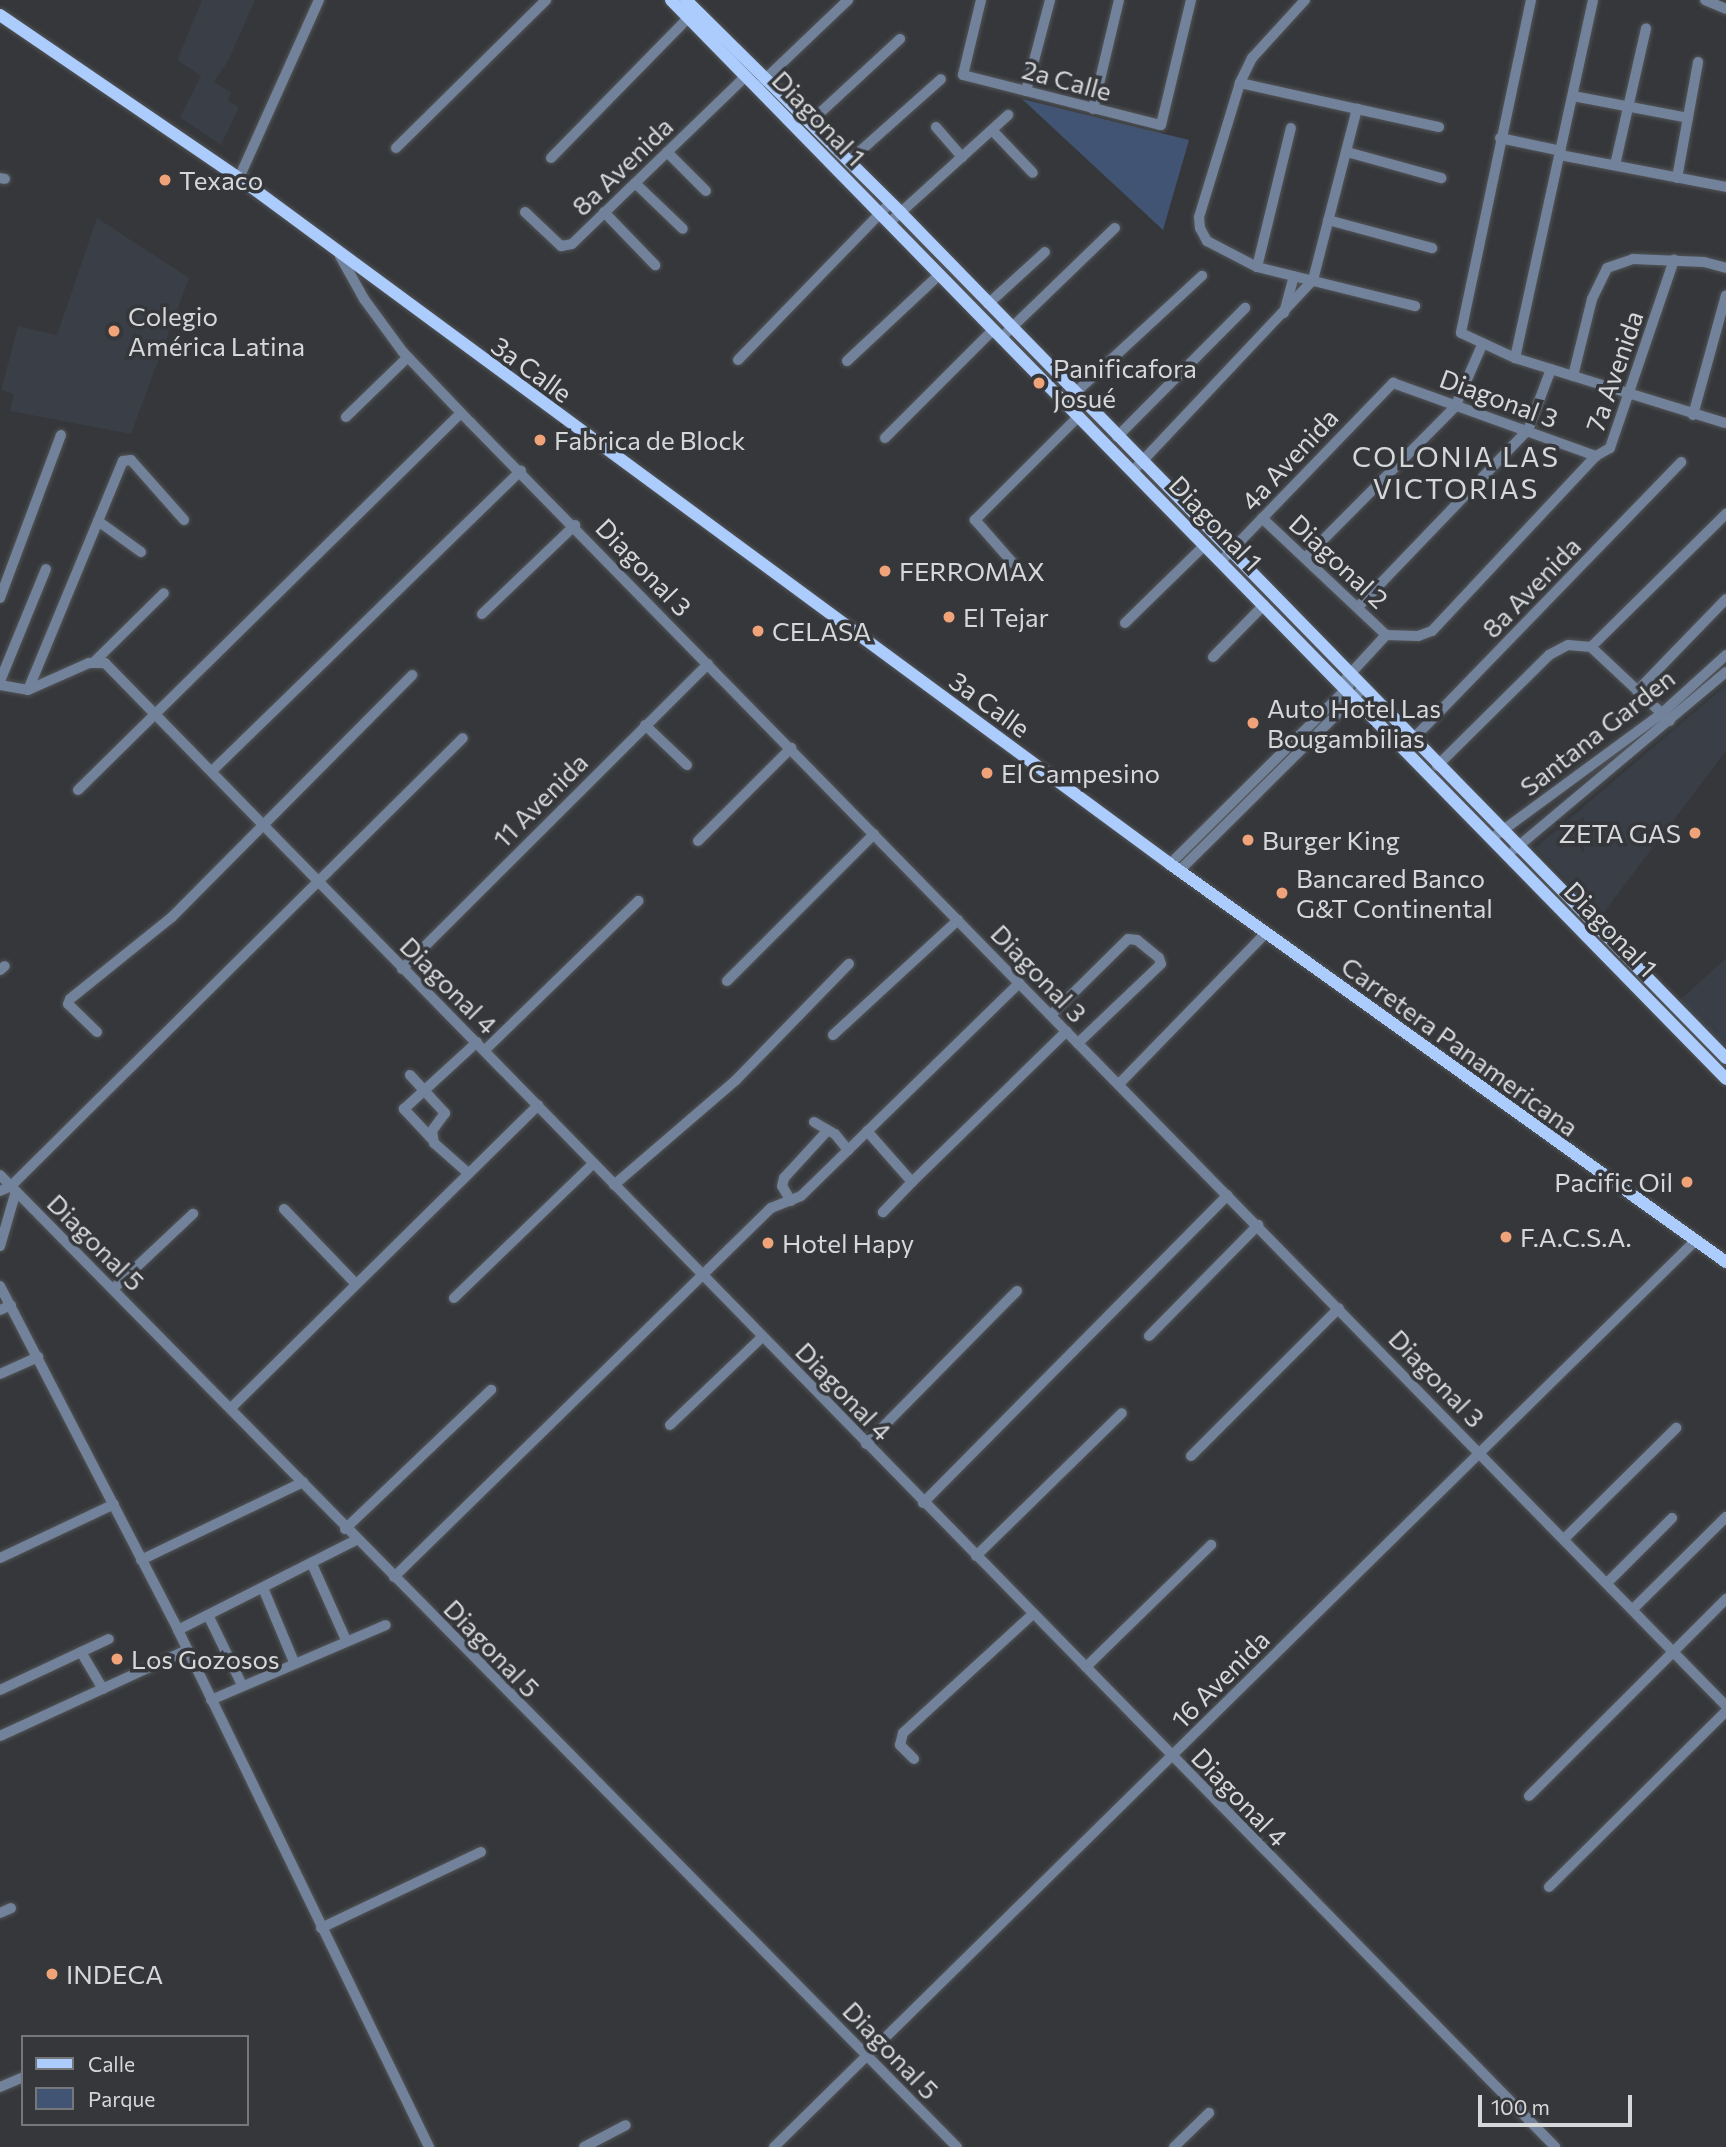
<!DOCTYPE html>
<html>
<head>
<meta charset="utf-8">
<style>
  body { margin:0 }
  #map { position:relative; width:1726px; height:2147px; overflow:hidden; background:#35373a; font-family:Commissioner,sans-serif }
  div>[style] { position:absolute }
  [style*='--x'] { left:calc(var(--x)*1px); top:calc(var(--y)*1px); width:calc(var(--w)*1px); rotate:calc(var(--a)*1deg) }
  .built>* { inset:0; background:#393e47 }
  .green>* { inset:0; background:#415473 }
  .roads { filter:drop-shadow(0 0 2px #525457) drop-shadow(0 0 2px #525457) }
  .minor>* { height:10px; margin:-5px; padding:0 5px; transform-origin:5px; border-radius:5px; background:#72829a }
  .major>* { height:12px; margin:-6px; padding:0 6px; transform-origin:6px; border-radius:6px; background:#acccfd }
  .dots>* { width:19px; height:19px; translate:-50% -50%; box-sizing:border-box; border:4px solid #35373a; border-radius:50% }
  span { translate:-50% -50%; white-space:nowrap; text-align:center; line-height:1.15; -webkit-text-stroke:7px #35373a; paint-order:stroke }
  .street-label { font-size:26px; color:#d6d7d9 }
  .poi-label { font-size:26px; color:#d6d7d9 }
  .left { translate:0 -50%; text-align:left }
  .right { translate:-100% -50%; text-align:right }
  .neighbourhood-label { font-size:28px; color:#d6d7d9; letter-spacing:2px }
  .legend { position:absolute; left:21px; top:2035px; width:228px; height:91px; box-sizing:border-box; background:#35373a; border:2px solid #75777a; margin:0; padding:9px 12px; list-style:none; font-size:21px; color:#d6d7d9 }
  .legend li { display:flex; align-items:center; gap:14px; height:35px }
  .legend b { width:35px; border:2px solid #75777a }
  .scale { position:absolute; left:1478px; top:2095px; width:154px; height:32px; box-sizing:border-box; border:4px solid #d6d7d9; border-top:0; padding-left:9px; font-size:21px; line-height:24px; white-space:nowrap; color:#d6d7d9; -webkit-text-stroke:5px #35373a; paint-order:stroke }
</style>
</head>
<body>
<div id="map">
  <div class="built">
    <div style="clip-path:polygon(202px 0,255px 0,228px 61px,214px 82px,231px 92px,228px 101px,239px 107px,221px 145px,180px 117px,201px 76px,177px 60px)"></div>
    <div style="clip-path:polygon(97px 218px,189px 278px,131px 434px,10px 411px,14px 394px,1px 390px,18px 326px,57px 335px)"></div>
    <div style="clip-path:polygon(1726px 685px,1726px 751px,1601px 916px,1535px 848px)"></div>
    <div style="clip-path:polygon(1726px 958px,1726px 1051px,1679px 1001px)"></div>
  </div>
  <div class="green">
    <div style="clip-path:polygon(1022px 99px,1189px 140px,1163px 230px)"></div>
  </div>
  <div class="roads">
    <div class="minor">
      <div style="--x:981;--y:0;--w:77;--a:103.5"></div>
      <div style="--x:963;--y:75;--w:204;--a:14.2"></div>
      <div style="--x:1161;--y:125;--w:129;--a:-76.5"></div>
      <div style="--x:1305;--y:0;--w:79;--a:132.4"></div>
      <div style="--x:1252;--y:58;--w:28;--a:116"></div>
      <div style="--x:1240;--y:83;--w:140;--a:107"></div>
      <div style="--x:1199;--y:217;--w:11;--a:85"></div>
      <div style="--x:1200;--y:228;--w:15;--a:62"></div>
      <div style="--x:1207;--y:241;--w:56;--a:27.5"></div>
      <div style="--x:1257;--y:267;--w:163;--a:13.9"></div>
      <div style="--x:1531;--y:0;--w:340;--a:101.9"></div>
      <div style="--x:1461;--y:333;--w:60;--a:24.8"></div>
      <div style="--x:1515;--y:358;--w:220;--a:17.2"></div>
      <div style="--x:1705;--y:0;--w:23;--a:23"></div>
      <div style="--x:762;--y:82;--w:119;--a:-43.6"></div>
      <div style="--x:1026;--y:91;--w:94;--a:-75.2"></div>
      <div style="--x:1573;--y:96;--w:117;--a:10.8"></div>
      <div style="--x:1093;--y:109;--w:112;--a:-76.6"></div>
      <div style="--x:1357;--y:109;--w:84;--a:12.4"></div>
      <div style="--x:809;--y:123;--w:124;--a:-42.7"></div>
      <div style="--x:936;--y:127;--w:40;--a:49"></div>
      <div style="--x:992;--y:130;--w:59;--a:46.4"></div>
      <div style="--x:1500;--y:138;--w:62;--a:12"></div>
      <div style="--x:396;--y:148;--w:211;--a:-44.6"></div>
      <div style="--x:667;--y:152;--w:55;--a:45"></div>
      <div style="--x:1347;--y:152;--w:98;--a:15.5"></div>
      <div style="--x:1560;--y:155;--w:169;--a:10.9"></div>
      <div style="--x:551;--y:158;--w:197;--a:-45.6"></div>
      <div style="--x:849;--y:161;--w:123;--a:-41.7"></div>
      <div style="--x:1615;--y:165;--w:140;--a:-77.2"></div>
      <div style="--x:0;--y:178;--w:5;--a:11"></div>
      <div style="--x:239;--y:178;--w:195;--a:-65.8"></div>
      <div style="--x:1677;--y:178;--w:118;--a:-79.7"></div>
      <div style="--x:635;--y:183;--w:66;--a:43.8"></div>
      <div style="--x:525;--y:212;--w:50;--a:43.4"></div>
      <div style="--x:561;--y:246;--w:11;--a:-10"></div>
      <div style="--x:572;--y:244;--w:242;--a:-44"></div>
      <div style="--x:604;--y:212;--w:74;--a:46.1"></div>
      <div style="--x:1328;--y:220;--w:108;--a:15.1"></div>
      <div style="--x:889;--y:223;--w:161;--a:-42.2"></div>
      <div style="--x:340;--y:256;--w:49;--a:60.8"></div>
      <div style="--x:364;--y:299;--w:66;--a:53.7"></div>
      <div style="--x:403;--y:352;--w:97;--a:46.3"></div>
      <div style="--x:470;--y:422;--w:1796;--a:45.63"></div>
      <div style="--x:1257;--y:267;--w:143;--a:-76.3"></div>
      <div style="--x:988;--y:304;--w:77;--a:-42.4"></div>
      <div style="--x:1284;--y:313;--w:38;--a:-75"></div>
      <div style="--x:1002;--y:337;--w:157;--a:-44"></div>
      <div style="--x:1515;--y:358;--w:366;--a:-77.7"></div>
      <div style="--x:738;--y:360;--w:219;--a:-45.9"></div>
      <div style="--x:847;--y:361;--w:127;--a:-43.1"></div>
      <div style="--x:1573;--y:376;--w:79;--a:-76.1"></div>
      <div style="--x:1592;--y:299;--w:34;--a:-64"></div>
      <div style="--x:1607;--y:268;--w:28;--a:-19"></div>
      <div style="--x:1633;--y:259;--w:71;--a:2.4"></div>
      <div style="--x:1704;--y:262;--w:23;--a:15"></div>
      <div style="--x:1075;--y:393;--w:173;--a:-42.7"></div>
      <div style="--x:1693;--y:415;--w:124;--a:-74.6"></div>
      <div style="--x:346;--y:417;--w:86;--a:-44.1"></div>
      <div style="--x:1117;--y:437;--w:182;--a:-45.2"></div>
      <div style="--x:885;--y:438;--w:154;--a:-45"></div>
      <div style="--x:1133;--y:471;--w:262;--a:-46.7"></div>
      <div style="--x:1313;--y:280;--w:177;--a:-75.6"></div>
      <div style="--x:1357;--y:109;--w:120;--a:-167.5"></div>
      <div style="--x:1262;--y:518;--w:170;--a:43.3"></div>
      <div style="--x:98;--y:521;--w:53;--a:35.8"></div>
      <div style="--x:1306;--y:557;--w:211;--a:-45.2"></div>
      <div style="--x:1455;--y:407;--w:68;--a:-66.5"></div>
      <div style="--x:1221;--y:561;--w:248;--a:-46"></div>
      <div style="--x:1393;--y:383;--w:216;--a:19.8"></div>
      <div style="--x:1019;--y:570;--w:67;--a:-131.3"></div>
      <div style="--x:975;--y:520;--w:147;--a:-45"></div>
      <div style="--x:0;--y:598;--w:174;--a:-69.5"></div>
      <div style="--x:1358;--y:607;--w:245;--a:-46.2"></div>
      <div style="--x:1528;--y:430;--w:65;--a:-69.3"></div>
      <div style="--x:482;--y:614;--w:129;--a:-43.7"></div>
      <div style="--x:1125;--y:623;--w:112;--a:-44.3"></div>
      <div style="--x:1386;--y:635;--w:32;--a:2"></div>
      <div style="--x:1418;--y:636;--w:15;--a:-20"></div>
      <div style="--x:1432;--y:631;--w:240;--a:-46.9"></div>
      <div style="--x:1596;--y:456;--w:16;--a:-30"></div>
      <div style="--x:1610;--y:448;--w:199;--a:-71.2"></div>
      <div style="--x:1591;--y:647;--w:190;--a:-44.6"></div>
      <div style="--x:1213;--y:657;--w:73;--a:-45.6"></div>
      <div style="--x:94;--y:662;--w:98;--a:-44.6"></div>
      <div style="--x:0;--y:681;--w:121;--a:-67.7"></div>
      <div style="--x:1341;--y:684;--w:67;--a:-47.4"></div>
      <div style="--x:0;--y:685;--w:28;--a:10"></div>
      <div style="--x:28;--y:690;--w:67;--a:-23.9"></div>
      <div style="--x:89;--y:663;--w:16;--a:0"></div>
      <div style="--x:105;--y:663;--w:2075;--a:45.66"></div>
      <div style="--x:28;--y:690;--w:248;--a:-67.5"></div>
      <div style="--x:123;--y:461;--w:8;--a:-7"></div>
      <div style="--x:131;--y:460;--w:80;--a:48.5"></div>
      <div style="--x:1637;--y:691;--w:128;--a:-45.9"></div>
      <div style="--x:645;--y:725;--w:58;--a:43.6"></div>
      <div style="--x:1412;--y:740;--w:387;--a:-45.9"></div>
      <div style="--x:1437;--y:766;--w:158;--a:-44.7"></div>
      <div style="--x:1549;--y:655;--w:21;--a:-28"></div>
      <div style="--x:1568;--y:645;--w:23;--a:5"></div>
      <div style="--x:1591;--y:647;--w:108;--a:43.1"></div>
      <div style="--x:212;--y:771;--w:431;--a:-44.2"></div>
      <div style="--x:78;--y:790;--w:537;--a:-44.55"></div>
      <div style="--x:1491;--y:839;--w:211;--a:-36.3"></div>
      <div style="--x:1661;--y:714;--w:88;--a:-42.2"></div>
      <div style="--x:698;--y:841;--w:132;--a:-45"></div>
      <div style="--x:1515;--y:849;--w:275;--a:-40"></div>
      <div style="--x:1170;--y:864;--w:252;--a:-44.8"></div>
      <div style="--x:1179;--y:871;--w:258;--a:-44.8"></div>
      <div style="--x:402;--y:969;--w:432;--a:-44.9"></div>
      <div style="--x:0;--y:970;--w:6;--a:-39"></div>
      <div style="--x:727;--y:981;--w:208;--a:-45"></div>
      <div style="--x:1051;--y:1015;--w:108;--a:-44.6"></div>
      <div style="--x:1128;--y:939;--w:9;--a:6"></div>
      <div style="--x:1137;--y:940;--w:28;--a:39"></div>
      <div style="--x:1159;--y:958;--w:6;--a:72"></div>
      <div style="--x:1161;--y:964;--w:115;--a:136.4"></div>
      <div style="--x:97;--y:1032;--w:40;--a:-136"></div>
      <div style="--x:68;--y:1004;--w:5;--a:-68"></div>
      <div style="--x:70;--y:999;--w:131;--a:-38.8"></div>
      <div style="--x:172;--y:917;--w:341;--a:-45.2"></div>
      <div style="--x:833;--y:1035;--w:170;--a:-42.6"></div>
      <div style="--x:485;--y:1050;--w:214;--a:-44.2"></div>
      <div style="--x:410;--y:1075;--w:52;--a:47.4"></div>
      <div style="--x:445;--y:1113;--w:22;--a:126"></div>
      <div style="--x:432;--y:1131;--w:12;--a:81"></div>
      <div style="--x:434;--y:1143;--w:45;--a:41.4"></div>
      <div style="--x:1119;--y:1084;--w:211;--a:-45.8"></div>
      <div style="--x:814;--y:1122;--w:24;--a:30"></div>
      <div style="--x:835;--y:1134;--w:21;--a:51"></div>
      <div style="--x:867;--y:1131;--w:68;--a:48.6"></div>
      <div style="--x:912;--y:1182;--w:42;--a:134"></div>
      <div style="--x:431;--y:1138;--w:40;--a:-133"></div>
      <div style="--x:404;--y:1109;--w:99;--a:-42.5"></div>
      <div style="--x:0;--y:1175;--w:1364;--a:45.45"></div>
      <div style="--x:912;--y:1182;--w:216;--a:-44.3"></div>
      <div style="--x:614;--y:1185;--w:161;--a:-40.7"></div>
      <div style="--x:736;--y:1080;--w:162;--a:-45.8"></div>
      <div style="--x:0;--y:1191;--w:12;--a:-24"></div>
      <div style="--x:11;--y:1186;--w:636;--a:-44.75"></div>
      <div style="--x:791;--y:1201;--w:17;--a:-121"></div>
      <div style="--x:782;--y:1186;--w:8;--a:-76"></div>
      <div style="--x:784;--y:1178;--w:64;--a:-47.5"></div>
      <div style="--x:284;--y:1209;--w:104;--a:46.2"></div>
      <div style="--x:0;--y:1246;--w:57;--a:-73.8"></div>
      <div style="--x:0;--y:1286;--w:387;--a:62.6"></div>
      <div style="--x:178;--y:1630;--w:575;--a:64.1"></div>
      <div style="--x:113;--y:1289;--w:110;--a:-43.2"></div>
      <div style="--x:454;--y:1298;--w:194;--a:-44"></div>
      <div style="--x:0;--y:1310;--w:12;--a:-24"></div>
      <div style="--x:1149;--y:1336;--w:156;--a:-45.5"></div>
      <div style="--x:0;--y:1374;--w:42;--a:-24.1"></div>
      <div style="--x:232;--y:1407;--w:430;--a:-44.6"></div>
      <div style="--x:670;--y:1425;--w:127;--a:-43.7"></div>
      <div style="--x:866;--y:1444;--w:215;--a:-45.4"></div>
      <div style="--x:1191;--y:1456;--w:209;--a:-45"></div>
      <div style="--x:923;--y:1503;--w:433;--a:-45.3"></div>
      <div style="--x:345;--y:1529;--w:202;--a:-43.6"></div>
      <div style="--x:1564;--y:1539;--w:158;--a:-44.7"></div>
      <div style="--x:976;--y:1556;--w:204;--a:-44.4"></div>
      <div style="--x:0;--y:1558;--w:126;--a:-25.3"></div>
      <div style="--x:141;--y:1560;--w:180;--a:-25.7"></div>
      <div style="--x:312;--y:1564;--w:83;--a:65.9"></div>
      <div style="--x:394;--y:1577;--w:528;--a:-44.39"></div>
      <div style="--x:771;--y:1208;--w:32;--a:-22"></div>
      <div style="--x:801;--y:1196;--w:305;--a:-44.3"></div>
      <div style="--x:1607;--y:1583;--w:92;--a:-45"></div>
      <div style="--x:263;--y:1588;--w:80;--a:67.3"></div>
      <div style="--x:1633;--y:1609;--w:131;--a:-44.7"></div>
      <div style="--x:208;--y:1615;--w:78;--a:64.1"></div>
      <div style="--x:178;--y:1630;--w:199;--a:-26.8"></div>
      <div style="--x:81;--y:1652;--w:43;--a:59.3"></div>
      <div style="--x:1086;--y:1667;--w:175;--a:-44.3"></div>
      <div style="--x:0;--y:1690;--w:120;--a:-25.1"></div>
      <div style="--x:211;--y:1700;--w:190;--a:-23.2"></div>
      <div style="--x:0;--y:1736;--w:206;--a:-24.7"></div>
      <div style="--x:914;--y:1759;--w:20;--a:-135"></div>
      <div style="--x:900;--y:1745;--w:12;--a:-76"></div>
      <div style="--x:903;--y:1733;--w:176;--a:-42.5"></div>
      <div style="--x:1529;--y:1796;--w:279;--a:-45"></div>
      <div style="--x:1549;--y:1887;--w:250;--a:-44.8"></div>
      <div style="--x:0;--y:1913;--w:12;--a:-24"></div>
      <div style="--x:321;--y:1928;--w:177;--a:-25.4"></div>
      <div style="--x:0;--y:2087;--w:25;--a:-23"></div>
      <div style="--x:584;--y:2147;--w:47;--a:-27.6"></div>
      <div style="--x:774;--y:2147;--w:1292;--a:-44.53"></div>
      <div style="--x:1174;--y:2147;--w:49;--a:-44.2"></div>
    </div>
    <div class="major">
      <div style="--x:671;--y:0;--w:1509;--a:45.64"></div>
      <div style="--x:686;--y:0;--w:303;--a:44.7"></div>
      <div style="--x:901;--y:213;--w:1181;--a:45.69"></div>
      <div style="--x:0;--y:15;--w:289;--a:34.3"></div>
      <div style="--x:239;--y:178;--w:1156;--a:36.38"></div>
      <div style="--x:1170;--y:864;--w:684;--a:35.6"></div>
    </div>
  </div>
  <div class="dots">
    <div style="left:165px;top:180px;background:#f0a378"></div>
    <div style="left:114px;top:331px;background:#f0a378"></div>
    <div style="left:1039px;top:383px;background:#f0a378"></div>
    <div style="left:540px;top:440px;background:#f0a378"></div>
    <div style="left:885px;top:571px;background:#f0a378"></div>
    <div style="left:949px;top:617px;background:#f0a378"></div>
    <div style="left:758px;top:631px;background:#f0a378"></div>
    <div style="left:1253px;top:723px;background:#f0a378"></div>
    <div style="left:987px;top:773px;background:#f0a378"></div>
    <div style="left:1695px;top:833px;background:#f0a378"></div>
    <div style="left:1248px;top:840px;background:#f0a378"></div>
    <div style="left:1282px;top:893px;background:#f0a378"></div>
    <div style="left:1687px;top:1182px;background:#f0a378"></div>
    <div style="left:1506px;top:1237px;background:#f0a378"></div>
    <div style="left:768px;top:1243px;background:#f0a378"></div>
    <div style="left:117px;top:1659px;background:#f0a378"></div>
    <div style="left:52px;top:1974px;background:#f0a378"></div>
  </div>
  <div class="street-label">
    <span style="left:1067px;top:80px;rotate:15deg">2a Calle</span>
    <span style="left:819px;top:118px;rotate:46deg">Diagonal 1</span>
    <span style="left:622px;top:166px;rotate:-44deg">8a Avenida</span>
    <span style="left:532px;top:369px;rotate:36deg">3a Calle</span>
    <span style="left:1614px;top:371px;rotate:-71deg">7a Avenida</span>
    <span style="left:1499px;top:398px;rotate:20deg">Diagonal 3</span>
    <span style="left:1289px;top:459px;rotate:-47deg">4a Avenida</span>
    <span style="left:1216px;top:523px;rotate:46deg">Diagonal 1</span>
    <span style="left:1339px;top:561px;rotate:43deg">Diagonal 2</span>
    <span style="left:644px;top:567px;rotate:46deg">Diagonal 3</span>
    <span style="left:1531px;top:587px;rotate:-46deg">8a Avenida</span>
    <span style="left:990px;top:704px;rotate:36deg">3a Calle</span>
    <span style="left:1597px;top:732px;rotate:-38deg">Santana Garden</span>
    <span style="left:540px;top:800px;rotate:-45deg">11 Avenida</span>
    <span style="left:1611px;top:929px;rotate:46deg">Diagonal 1</span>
    <span style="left:1039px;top:973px;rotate:46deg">Diagonal 3</span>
    <span style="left:449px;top:985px;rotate:45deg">Diagonal 4</span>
    <span style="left:1460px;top:1046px;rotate:36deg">Carretera Panamericana</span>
    <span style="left:96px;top:1242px;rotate:45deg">Diagonal 5</span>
    <span style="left:1437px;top:1378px;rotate:46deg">Diagonal 3</span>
    <span style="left:844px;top:1391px;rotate:46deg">Diagonal 4</span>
    <span style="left:492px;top:1648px;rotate:46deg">Diagonal 5</span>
    <span style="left:1220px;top:1679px;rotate:-45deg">16 Avenida</span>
    <span style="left:1240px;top:1797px;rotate:46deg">Diagonal 4</span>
    <span style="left:891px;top:2050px;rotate:46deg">Diagonal 5</span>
  </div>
  <div class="poi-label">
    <span class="left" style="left:179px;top:180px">Texaco</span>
    <span class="left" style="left:128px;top:331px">Colegio<br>América Latina</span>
    <span class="left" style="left:1053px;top:383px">Panificafora<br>Josué</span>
    <span class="left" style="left:554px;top:440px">Fabrica de Block</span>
    <span class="left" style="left:899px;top:571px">FERROMAX</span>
    <span class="left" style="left:963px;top:617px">El Tejar</span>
    <span class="left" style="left:772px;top:631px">CELASA</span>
    <span class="left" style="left:1267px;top:723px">Auto Hotel Las<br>Bougambilias</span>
    <span class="left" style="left:1001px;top:773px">El Campesino</span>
    <span class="right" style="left:1681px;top:833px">ZETA GAS</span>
    <span class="left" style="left:1262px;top:840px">Burger King</span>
    <span class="left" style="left:1296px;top:893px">Bancared Banco<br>G&amp;T Continental</span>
    <span class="right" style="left:1673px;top:1182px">Pacific Oil</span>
    <span class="left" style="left:1520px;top:1237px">F.A.C.S.A.</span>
    <span class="left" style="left:782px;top:1243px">Hotel Hapy</span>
    <span class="left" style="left:131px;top:1659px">Los Gozosos</span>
    <span class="left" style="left:66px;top:1974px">INDECA</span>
  </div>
  <div class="neighbourhood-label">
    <span style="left:1456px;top:472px">COLONIA LAS<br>VICTORIAS</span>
  </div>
  <ul class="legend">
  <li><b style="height:9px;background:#acccfd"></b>Calle</li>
  <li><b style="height:19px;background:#415473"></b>Parque</li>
  </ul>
  <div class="scale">100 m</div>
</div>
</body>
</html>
